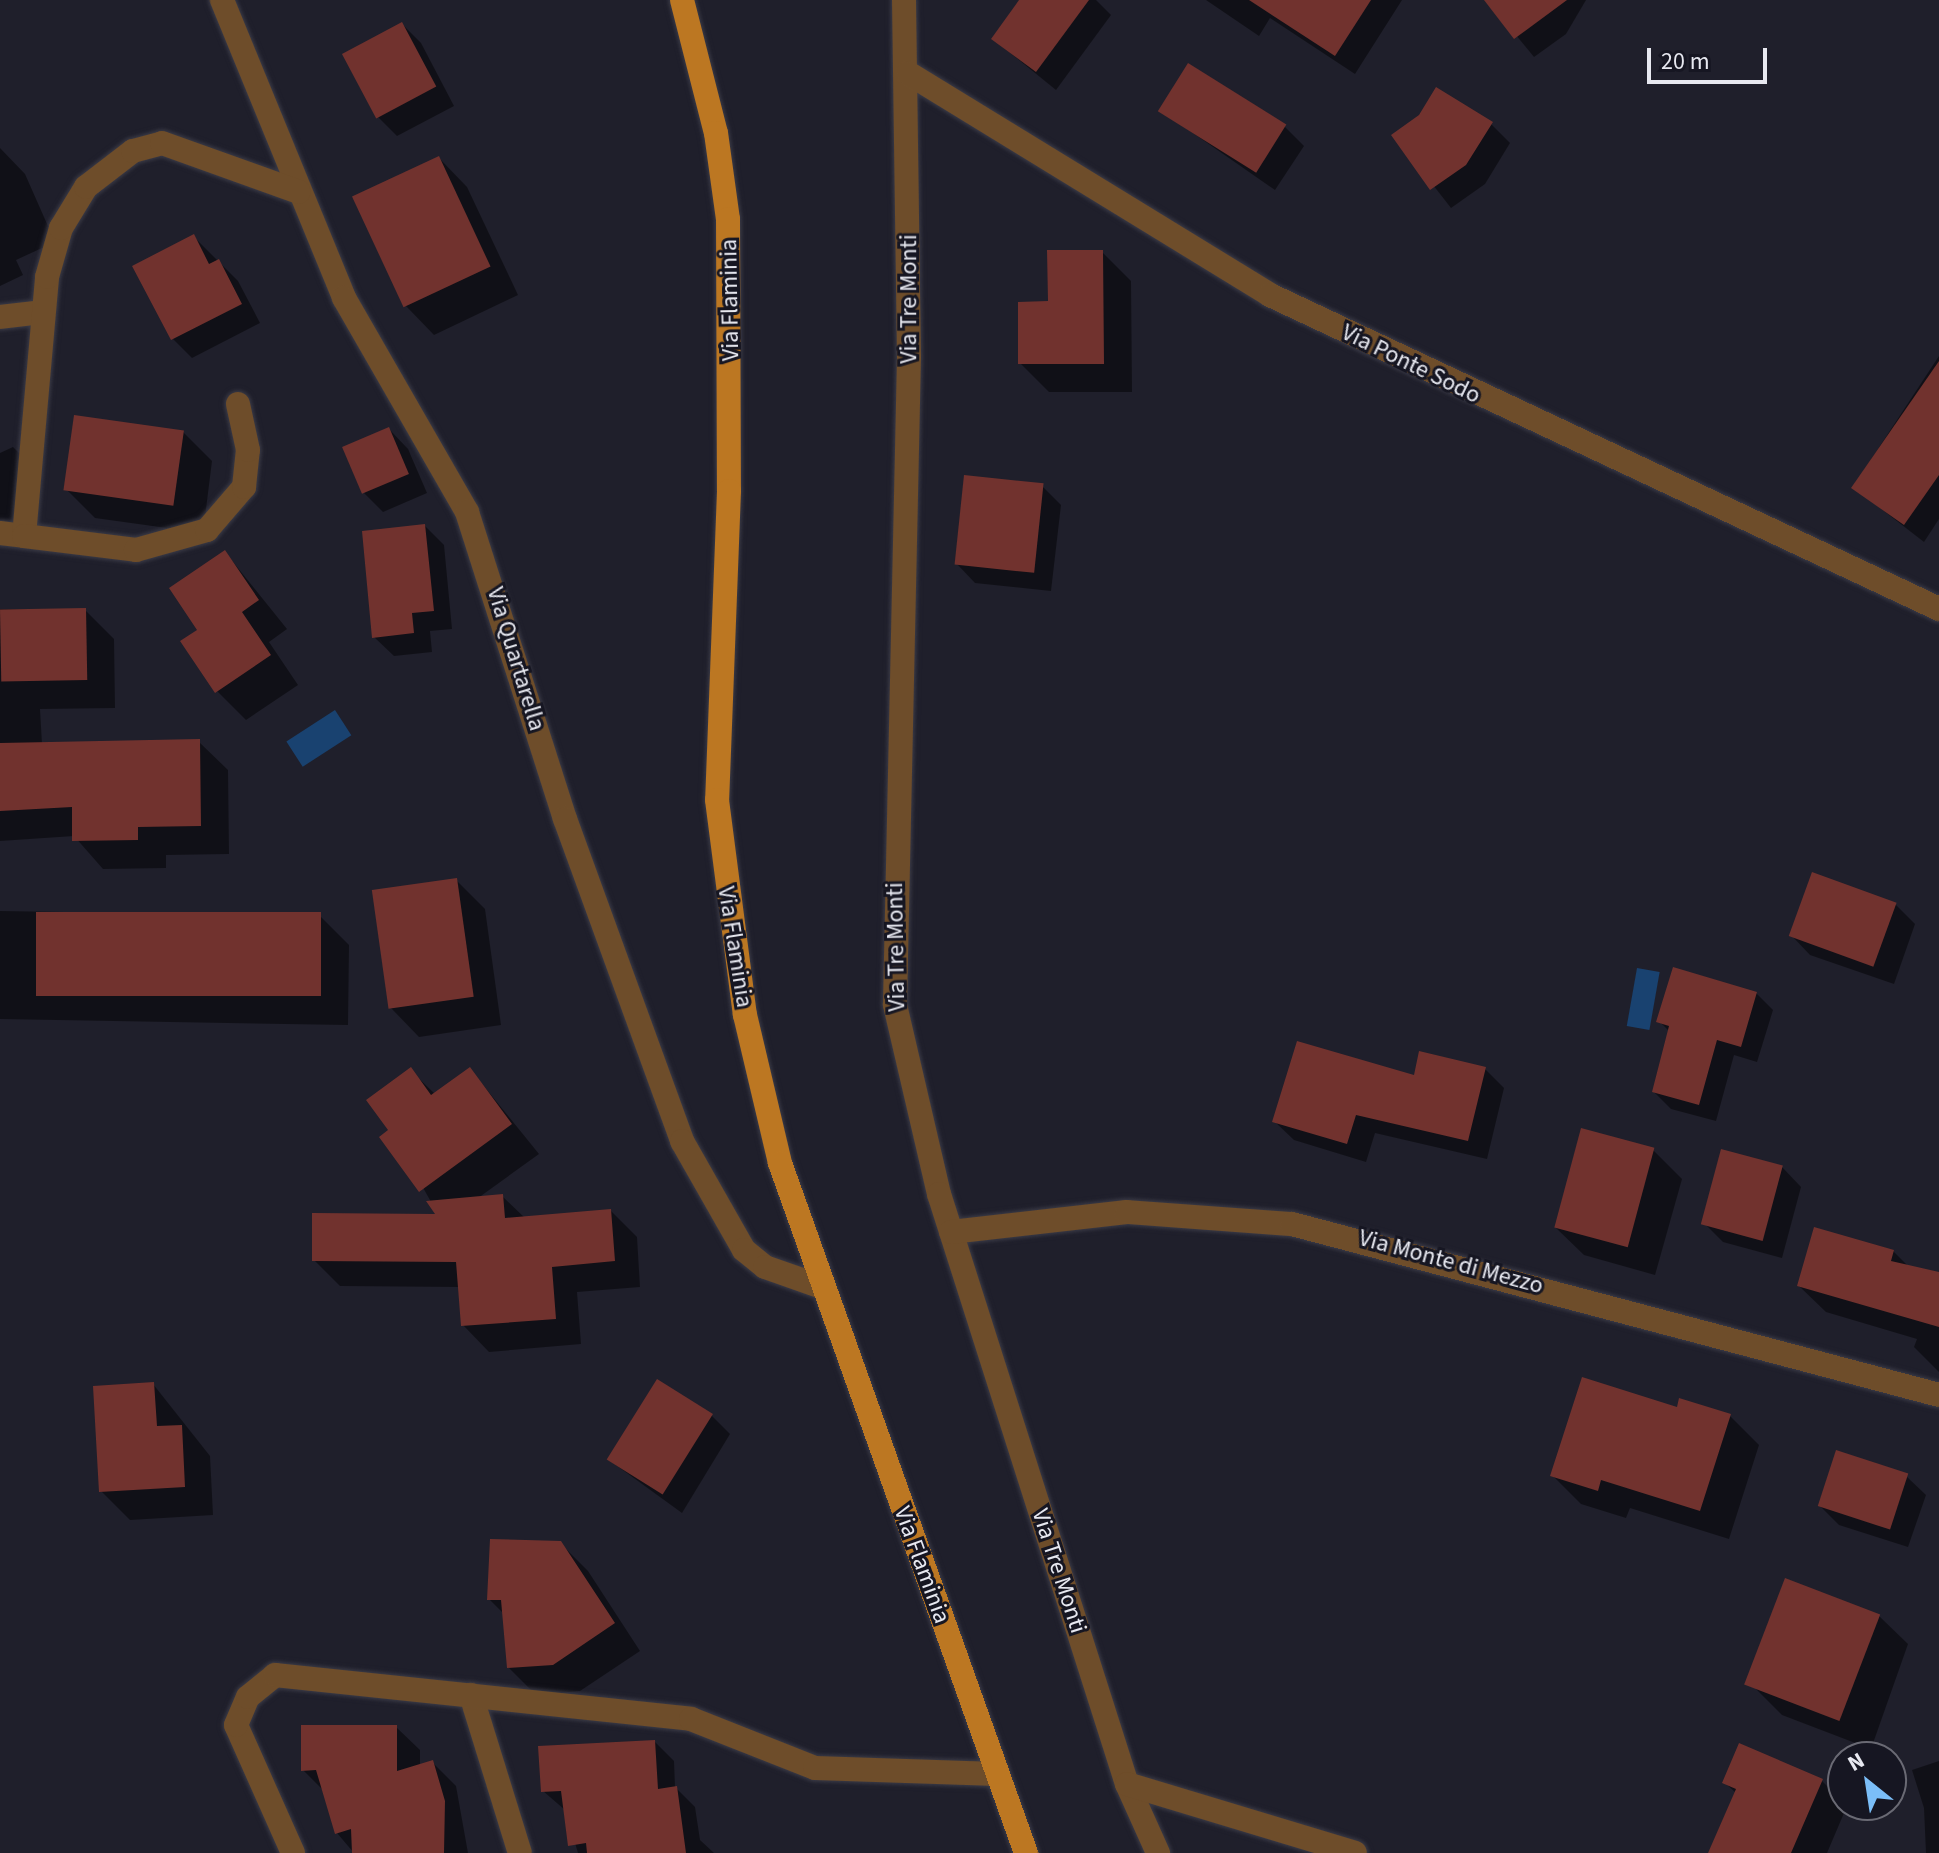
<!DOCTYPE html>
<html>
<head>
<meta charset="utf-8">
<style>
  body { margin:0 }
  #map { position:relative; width:1939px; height:1853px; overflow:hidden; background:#1f1f2b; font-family:"Source Sans 3",sans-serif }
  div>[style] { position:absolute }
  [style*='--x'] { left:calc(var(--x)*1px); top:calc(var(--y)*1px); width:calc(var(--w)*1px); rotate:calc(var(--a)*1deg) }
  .water>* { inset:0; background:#194270; transform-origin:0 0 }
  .shadow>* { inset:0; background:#0007 }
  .building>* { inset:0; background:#71322e; transform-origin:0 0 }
  .roads { filter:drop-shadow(0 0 2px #3b3b47) drop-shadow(0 0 2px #3b3b47) }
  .minor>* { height:24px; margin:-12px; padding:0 12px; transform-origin:12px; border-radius:12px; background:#6e4d2a }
  .major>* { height:24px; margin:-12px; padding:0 12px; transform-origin:12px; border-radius:12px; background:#bc7722 }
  span { translate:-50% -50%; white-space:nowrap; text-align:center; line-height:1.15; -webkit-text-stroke:6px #161622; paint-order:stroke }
  .street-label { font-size:24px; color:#e7e8f0 }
  .north { position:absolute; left:1827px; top:1741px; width:80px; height:80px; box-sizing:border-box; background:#161622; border:2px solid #6a6a74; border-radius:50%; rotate:330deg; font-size:22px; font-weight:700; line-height:32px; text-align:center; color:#e7e8f0 }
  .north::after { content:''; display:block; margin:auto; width:28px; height:36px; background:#7bbef8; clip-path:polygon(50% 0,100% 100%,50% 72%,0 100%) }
  .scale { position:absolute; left:1647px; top:48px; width:120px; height:36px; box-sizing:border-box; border:4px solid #e7e8f0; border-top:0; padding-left:10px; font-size:24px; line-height:28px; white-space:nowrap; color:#e7e8f0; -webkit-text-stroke:6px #161622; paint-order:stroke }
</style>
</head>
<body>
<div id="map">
  <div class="water">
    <div style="left:335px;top:710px;width:30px;height:58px;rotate:57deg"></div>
    <div style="left:1637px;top:968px;width:23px;height:59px;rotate:10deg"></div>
  </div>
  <div class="shadow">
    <div style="clip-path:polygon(1021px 0,1096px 0,1111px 15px,1056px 90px,993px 39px)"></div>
    <div style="clip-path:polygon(1206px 0,1402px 0,1355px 74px,1270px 18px,1259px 36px)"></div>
    <div style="clip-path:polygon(1487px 0,1586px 0,1566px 34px,1534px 57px)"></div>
    <div style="clip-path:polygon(402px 24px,421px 43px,454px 106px,397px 136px,378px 117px,345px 54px)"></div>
    <div style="clip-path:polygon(1160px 110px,1285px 127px,1304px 146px,1275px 190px)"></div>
    <div style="clip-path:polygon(1491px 124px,1510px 143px,1485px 184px,1451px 208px,1394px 135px)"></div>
    <div style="clip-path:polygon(0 148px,25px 174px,55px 242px,16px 260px,23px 275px,0 286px)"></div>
    <div style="clip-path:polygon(439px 158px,467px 187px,518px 295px,434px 335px,406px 306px)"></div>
    <div style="clip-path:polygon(193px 236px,238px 281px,260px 323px,192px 358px,173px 339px,135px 267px)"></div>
    <div style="clip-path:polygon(1102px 252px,1131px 281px,1132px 392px,1049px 392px,1020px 363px,1050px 303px)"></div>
    <div style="clip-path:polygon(1939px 356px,1939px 519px,1924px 542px,1853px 487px)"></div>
    <div style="clip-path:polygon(389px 429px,408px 449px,427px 493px,383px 512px,364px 493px)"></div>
    <div style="clip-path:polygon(183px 432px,212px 461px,203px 533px,95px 518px,66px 489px)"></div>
    <div style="clip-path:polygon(13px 447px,39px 473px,27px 526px,0 520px,0 453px)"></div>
    <div style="clip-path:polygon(1042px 486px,1061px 505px,1051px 591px,975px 583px,956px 563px)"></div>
    <div style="clip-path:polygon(425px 526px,444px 545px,452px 629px,430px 631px,432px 652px,394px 656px,374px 637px)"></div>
    <div style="clip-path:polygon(225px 552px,287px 629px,269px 642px,298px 685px,246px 720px,217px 691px,200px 630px)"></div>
    <div style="clip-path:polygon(0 609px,85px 610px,114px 639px,115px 708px,40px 709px,42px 744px,199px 742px,228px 770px,229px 854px,166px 855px,166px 868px,103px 869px,74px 836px,0 841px)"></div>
    <div style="clip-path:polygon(456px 880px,485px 909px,501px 1025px,419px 1037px,391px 1008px)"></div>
    <div style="clip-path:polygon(1896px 905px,1915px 924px,1894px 984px,1810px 955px,1791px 935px)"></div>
    <div style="clip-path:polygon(0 911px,320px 916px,349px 945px,348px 1025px,0 1019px)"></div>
    <div style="clip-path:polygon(1756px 993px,1773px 1010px,1757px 1062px,1734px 1055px,1716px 1121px,1671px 1109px,1654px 1092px,1670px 1032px,1659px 1021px)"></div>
    <div style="clip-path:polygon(470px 1069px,539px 1154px,478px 1198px,502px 1196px,525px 1218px,611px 1211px,637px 1237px,640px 1287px,577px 1292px,581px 1344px,489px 1352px,463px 1325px,460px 1287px,340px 1286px,314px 1260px,439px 1216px,391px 1131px,410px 1070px,435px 1094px)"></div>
    <div style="clip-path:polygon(1485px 1069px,1504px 1088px,1487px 1159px,1375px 1133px,1366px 1162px,1294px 1140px,1274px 1121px,1415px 1078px)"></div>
    <div style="clip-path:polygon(1653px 1150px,1682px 1179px,1655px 1275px,1584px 1255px,1555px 1227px)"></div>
    <div style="clip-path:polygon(1782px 1167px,1801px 1187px,1782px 1258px,1723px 1242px,1704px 1223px)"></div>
    <div style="clip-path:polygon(1893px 1251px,1909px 1267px,1939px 1275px,1939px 1372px,1914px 1347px,1917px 1339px,1826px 1312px,1799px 1286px)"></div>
    <div style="clip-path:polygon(153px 1384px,210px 1456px,213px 1515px,130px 1520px,101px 1491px)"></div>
    <div style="clip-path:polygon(1678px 1410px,1730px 1416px,1759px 1445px,1729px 1539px,1630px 1508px,1626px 1518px,1581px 1504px,1552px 1475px)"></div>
    <div style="clip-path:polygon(711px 1415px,730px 1434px,682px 1513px,609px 1460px)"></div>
    <div style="clip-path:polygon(1906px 1476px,1926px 1495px,1908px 1547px,1839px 1525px,1820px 1506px)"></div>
    <div style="clip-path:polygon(560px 1543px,588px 1571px,640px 1651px,580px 1691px,536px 1695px,509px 1668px,504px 1614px,489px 1599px)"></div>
    <div style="clip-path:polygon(1879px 1616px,1908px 1644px,1871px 1749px,1782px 1715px,1753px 1686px)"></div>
    <div style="clip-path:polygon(396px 1727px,420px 1750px,420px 1766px,432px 1762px,456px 1786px,468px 1853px,354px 1853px,337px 1833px,325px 1792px,303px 1770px)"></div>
    <div style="clip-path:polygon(655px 1742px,674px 1761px,675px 1787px,695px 1807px,700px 1840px,714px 1853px,578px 1853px,565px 1810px,543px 1791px)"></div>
    <div style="clip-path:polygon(1939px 1761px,1939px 1853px,1926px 1853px,1924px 1808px,1912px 1770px)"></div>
    <div style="clip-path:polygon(1821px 1780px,1847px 1806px,1827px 1853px,1711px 1853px,1736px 1793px,1724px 1782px)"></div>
  </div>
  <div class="building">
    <div style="clip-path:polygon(1019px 0,1089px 0,1036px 72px,991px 39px)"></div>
    <div style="clip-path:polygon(1249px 0,1371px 0,1335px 56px)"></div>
    <div style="clip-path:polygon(1484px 0,1567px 0,1514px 39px)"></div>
    <div style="left:402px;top:22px;width:73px;height:68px;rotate:62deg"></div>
    <div style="left:1188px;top:63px;width:116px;height:57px;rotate:32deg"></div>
    <div style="clip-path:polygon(1436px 87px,1493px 122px,1466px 165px,1430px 190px,1391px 135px,1419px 115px)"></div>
    <div style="left:439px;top:156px;width:122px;height:96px;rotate:65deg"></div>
    <div style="clip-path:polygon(194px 234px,209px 264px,219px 259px,242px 304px,171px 340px,132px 266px)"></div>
    <div style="clip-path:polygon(1047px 250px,1103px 250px,1104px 364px,1018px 364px,1018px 302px,1048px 301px)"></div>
    <div style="clip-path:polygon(1939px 361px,1939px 475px,1904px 525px,1851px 488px)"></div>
    <div style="left:74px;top:415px;width:111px;height:76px;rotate:8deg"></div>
    <div style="left:389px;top:427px;width:51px;height:51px;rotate:67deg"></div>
    <div style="left:964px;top:475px;width:80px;height:90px;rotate:6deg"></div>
    <div style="clip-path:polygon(425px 524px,434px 611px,412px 613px,414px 633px,372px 638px,362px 531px)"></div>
    <div style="clip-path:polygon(225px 550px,259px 600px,242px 612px,271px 655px,215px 693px,180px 641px,197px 630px,169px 588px)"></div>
    <div style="left:86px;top:608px;width:72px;height:86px;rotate:89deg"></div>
    <div style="clip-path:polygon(200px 739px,201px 826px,138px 827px,138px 840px,72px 841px,72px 807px,0 811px,0 743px)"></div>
    <div style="left:1812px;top:872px;width:90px;height:68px;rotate:20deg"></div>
    <div style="left:457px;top:878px;width:120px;height:86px;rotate:82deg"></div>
    <div style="left:36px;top:912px;width:285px;height:84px"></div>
    <div style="clip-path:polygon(1673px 967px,1757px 992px,1741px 1047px,1717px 1040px,1699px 1105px,1652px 1092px,1669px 1026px,1656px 1022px)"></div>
    <div style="clip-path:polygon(1297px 1041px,1414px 1075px,1419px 1051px,1486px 1067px,1468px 1141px,1356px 1115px,1347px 1144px,1272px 1122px)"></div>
    <div style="clip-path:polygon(411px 1067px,431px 1095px,470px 1067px,512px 1124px,419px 1192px,379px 1137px,388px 1130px,366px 1100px)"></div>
    <div style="left:1581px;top:1128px;width:76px;height:103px;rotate:15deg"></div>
    <div style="left:1721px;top:1149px;width:64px;height:78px;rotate:15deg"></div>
    <div style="clip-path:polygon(503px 1194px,505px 1218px,611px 1209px,615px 1261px,552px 1267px,556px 1319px,461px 1326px,456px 1262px,312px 1261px,312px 1213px,435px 1214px,426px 1201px)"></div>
    <div style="clip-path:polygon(1814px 1227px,1894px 1250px,1891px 1261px,1939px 1272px,1939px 1327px,1797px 1286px)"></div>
    <div style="clip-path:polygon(1582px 1377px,1677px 1407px,1679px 1398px,1731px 1414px,1700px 1511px,1601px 1480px,1598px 1491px,1550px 1476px)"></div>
    <div style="left:657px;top:1379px;width:66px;height:95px;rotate:32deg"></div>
    <div style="clip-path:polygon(154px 1382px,157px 1426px,182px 1425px,185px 1487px,99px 1492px,93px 1386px)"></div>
    <div style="left:1836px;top:1450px;width:76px;height:59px;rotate:18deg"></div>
    <div style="clip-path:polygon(490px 1539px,561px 1541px,615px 1623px,553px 1665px,507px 1668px,501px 1600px,487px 1600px)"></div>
    <div style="left:1785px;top:1578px;width:102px;height:114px;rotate:21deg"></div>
    <div style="clip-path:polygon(301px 1725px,397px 1725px,397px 1771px,433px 1760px,445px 1801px,444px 1853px,352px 1853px,351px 1829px,335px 1834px,316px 1770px,301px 1771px)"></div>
    <div style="clip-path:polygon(655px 1740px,658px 1789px,677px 1786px,686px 1853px,587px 1853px,586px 1843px,568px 1846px,561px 1791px,541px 1792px,538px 1746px)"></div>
    <div style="clip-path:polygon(1739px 1743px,1823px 1779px,1791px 1853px,1708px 1853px,1736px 1789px,1722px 1783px)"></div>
  </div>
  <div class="roads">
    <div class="minor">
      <div style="--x:222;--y:0;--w:322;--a:67.7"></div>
      <div style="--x:344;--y:298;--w:247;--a:60.1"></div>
      <div style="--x:467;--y:512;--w:322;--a:72.3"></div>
      <div style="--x:565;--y:819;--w:343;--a:70"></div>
      <div style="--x:682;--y:1141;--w:125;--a:60.4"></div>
      <div style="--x:744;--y:1250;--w:27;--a:39"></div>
      <div style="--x:765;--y:1267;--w:60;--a:19.3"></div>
      <div style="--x:904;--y:0;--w:357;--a:89.2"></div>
      <div style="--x:909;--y:357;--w:648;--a:91.24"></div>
      <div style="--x:895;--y:1005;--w:194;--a:76.9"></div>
      <div style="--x:939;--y:1194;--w:619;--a:72.33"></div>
      <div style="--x:1127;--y:1784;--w:76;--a:65.8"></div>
      <div style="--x:908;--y:73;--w:425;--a:31.5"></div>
      <div style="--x:1270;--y:295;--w:739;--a:25.14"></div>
      <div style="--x:0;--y:317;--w:43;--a:-6.6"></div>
      <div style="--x:0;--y:533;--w:24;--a:7"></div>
      <div style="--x:24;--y:536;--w:260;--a:-84.9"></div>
      <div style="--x:47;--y:277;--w:51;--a:-74.1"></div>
      <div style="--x:61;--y:228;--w:48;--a:-58.6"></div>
      <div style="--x:86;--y:187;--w:59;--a:-37.5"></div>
      <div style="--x:133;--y:151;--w:30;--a:-15"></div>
      <div style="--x:162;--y:143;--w:145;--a:19.7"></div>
      <div style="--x:24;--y:536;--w:113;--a:7.1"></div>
      <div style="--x:136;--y:550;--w:74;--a:-15.7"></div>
      <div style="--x:207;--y:530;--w:57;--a:-49.3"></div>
      <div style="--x:244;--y:487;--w:37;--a:-84"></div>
      <div style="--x:248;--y:450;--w:47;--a:-102.3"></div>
      <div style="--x:951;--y:1232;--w:177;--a:-6.5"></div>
      <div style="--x:1127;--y:1212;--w:165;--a:4.2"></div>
      <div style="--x:1292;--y:1224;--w:669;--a:14.8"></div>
      <div style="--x:471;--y:1695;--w:165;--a:72.8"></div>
      <div style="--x:1127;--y:1784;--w:238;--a:16.8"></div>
      <div style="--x:293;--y:1853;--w:140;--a:-114"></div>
      <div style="--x:236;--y:1725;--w:30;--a:-67"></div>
      <div style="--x:248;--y:1697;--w:35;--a:-39"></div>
      <div style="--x:275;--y:1675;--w:418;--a:6"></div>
      <div style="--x:691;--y:1719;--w:133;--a:21.6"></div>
      <div style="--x:815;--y:1768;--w:182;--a:1.9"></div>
    </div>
    <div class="major">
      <div style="--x:682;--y:0;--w:137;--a:75.7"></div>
      <div style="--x:716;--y:133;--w:87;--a:82.1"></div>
      <div style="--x:728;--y:219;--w:272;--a:89.8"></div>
      <div style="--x:729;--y:491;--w:309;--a:92.2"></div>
      <div style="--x:717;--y:800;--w:217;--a:82.6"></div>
      <div style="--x:745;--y:1015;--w:152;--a:76.7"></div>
      <div style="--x:780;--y:1163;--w:733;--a:70.38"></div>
    </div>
  </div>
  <div class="street-label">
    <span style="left:909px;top:299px;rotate:-90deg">Via Tre Monti</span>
    <span style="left:730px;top:300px;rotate:-91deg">Via Flaminia</span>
    <span style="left:1411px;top:364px;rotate:26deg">Via Ponte Sodo</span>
    <span style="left:516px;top:659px;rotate:73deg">Via Quartarella</span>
    <span style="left:735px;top:947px;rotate:81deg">Via Flaminia</span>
    <span style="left:896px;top:947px;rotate:-91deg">Via Tre Monti</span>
    <span style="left:1451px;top:1262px;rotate:15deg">Via Monte di Mezzo</span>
    <span style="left:922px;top:1565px;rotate:70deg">Via Flaminia</span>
    <span style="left:1059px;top:1571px;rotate:72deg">Via Tre Monti</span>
  </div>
  <div class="north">N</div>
  <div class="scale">20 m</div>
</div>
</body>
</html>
